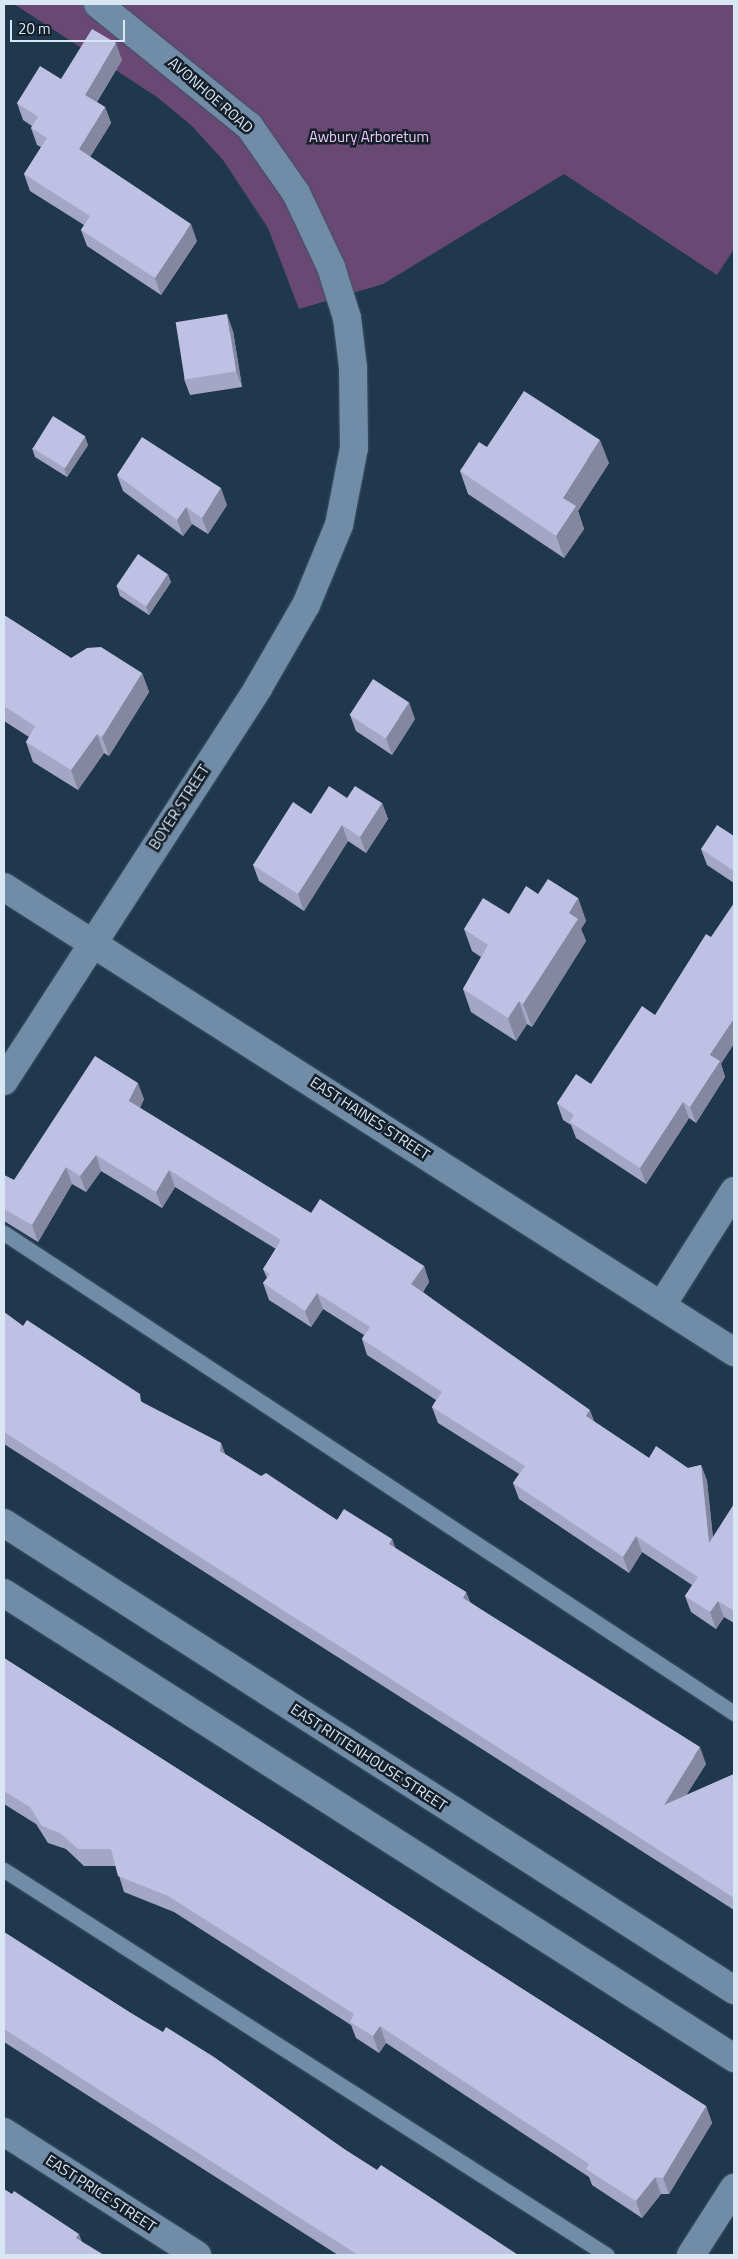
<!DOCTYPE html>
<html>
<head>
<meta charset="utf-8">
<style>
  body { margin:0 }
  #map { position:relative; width:738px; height:2259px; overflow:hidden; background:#20384e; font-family:"Titillium Web",sans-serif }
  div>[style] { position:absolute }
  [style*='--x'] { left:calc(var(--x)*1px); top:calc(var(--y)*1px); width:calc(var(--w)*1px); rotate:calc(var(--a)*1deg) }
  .green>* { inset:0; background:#694974 }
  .roads { filter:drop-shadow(0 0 1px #3e5366) drop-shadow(0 0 1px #3e5366) }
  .service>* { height:15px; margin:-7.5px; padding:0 7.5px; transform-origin:7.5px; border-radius:7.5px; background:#718ca6 }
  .minor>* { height:28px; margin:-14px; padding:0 14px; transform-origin:14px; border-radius:14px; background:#718ca6 }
  .wall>* { inset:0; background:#a3a6c4 }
  .shaded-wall>* { inset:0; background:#8587a0 }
  .building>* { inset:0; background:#bec1e4; transform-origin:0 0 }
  span { translate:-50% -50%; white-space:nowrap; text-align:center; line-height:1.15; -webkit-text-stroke:5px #141f29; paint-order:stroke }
  .street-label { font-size:15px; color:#d9e7f5 }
  .park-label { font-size:15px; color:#edc9fa }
  .frame { position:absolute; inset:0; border:5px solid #d9e7f5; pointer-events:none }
  .scale { position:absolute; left:10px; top:20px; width:115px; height:22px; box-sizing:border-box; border:2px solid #d9e7f5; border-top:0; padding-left:6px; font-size:15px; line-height:18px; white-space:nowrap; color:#d9e7f5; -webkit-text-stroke:4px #141f29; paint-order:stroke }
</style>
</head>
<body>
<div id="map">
  <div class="green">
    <div style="clip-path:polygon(14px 4px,734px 4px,734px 249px,717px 275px,564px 174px,383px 284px,299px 309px,268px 228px,223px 160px,191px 125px,157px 97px)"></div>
  </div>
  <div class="roads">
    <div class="service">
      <div style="--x:4;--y:1233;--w:874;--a:33.33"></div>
      <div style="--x:4;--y:1870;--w:715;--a:32.56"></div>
    </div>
    <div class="minor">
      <div style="--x:4;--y:887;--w:866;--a:32.5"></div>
      <div style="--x:4;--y:1081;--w:468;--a:-57.1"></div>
      <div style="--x:258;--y:688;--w:96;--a:-60"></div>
      <div style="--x:306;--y:605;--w:87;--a:-67.6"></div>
      <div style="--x:339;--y:525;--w:78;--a:-79"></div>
      <div style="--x:354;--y:448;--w:81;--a:-90.7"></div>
      <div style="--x:353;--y:367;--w:49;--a:-97"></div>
      <div style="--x:347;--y:318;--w:53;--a:-107.4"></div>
      <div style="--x:331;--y:267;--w:82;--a:-115.3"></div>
      <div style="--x:296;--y:193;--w:82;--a:-125"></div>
      <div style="--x:249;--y:126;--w:194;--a:-141.1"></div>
      <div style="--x:662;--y:1305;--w:135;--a:-57.7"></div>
      <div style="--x:4;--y:1523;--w:867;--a:32.61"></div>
      <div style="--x:4;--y:1593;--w:866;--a:32.5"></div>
      <div style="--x:4;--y:2132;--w:229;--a:32.5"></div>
      <div style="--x:691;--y:2255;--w:80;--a:-57.3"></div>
    </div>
  </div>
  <div class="wall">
    <div style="clip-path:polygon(122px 60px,97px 102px,105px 107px,111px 123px,90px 157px,197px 241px,161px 295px,87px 246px,81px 230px,84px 225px,30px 191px,24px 174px,41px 147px,37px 145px,31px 128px,32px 126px,23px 120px,17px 103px,61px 79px)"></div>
    <div style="clip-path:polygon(233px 331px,242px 387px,190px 395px,184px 379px)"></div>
    <div style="clip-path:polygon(88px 445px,67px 477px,35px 457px,32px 448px)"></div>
    <div style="clip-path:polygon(487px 447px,609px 463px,578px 511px,584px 529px,564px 558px,468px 494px,460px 471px)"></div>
    <div style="clip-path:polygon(117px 475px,227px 505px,208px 534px,192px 524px,183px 536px,123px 491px)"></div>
    <div style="clip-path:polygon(171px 582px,149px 615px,120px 596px,117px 587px)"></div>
    <div style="clip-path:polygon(4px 615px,71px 658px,142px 673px,149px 692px,109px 756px,104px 753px,78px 790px,33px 762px,26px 742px,29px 737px,4px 721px)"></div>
    <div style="clip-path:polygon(350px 715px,415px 719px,392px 755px,356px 731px)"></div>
    <div style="clip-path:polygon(347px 798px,382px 803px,388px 819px,366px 853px,348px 841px,304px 911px,259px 881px,253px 865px,311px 814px)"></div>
    <div style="clip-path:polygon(734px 836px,734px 883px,707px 865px,701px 849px)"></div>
    <div style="clip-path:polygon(538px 894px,578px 898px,586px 921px,581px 929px,586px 941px,532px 1027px,527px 1024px,516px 1041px,471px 1012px,463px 989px,481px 957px,472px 951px,464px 929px,509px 914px)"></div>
    <div style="clip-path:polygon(721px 1064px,725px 1077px,696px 1123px,689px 1118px,646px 1184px,576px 1138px,571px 1125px,563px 1120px,557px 1103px,591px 1084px)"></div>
    <div style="clip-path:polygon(144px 1099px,140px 1108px,311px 1213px,424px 1266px,429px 1282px,423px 1292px,595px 1422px,649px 1458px,688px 1468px,701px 1465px,707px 1481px,713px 1538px,734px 1504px,734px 1623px,724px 1617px,716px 1629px,691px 1612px,685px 1596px,692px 1585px,642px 1552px,629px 1573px,519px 1499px,513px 1483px,519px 1474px,438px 1423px,432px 1407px,436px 1400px,367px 1355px,362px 1339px,364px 1335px,323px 1309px,311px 1327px,269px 1300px,263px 1283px,267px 1278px,263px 1269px,276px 1249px,175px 1187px,162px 1208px,101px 1171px,86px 1192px,72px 1184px,38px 1242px,4px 1221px,4px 1175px,14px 1180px)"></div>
    <div style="clip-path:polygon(4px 1312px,23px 1326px,144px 1403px,221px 1443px,225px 1454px,261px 1476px,337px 1520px,392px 1539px,395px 1548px,466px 1592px,470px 1602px,706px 1764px,686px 1795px,734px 1774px,734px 1910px,4px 1444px)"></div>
    <div style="clip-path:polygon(4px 1658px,706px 2106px,712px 2123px,669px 2194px,661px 2194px,642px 2218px,592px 2185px,589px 2177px,386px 2043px,379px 2053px,356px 2038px,351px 2025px,174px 1912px,124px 1892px,116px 1866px,84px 1866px,66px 1849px,48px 1843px,36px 1824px,4px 1804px)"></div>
    <div style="clip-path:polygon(4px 1932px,377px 2170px,518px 2255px,338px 2255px,4px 2042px)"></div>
  </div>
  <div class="shaded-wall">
    <div style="clip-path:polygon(116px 43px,122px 60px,91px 111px,85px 95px)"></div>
    <div style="clip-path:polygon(105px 107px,111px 123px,85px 165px,79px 149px)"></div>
    <div style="clip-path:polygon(191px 224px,197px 241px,161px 295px,155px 278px)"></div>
    <div style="clip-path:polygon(227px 314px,233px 331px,242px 387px,236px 371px)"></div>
    <div style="clip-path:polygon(85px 436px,88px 445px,67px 477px,64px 468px)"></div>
    <div style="clip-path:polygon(600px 440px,609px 463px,578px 511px,584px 529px,564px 558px,556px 536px,563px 498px)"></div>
    <div style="clip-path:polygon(221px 488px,227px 505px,208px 534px,202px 518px)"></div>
    <div style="clip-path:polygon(186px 507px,192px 524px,183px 536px,177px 520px)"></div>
    <div style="clip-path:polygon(168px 574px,171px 582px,149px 615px,146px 606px)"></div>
    <div style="clip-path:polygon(142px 673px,149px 692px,109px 756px,102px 737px)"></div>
    <div style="clip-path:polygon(409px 702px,415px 719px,392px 755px,386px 738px)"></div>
    <div style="clip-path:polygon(97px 734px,104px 753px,78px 790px,71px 770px)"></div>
    <div style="clip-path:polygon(382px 803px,388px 819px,366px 853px,360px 837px)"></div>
    <div style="clip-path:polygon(342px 825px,348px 841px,304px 911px,298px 894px)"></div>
    <div style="clip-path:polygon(578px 898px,586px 921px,581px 929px,586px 941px,532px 1027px,523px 1004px,569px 913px)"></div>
    <div style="clip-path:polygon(519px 1001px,527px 1024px,516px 1041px,508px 1018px)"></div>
    <div style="clip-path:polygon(734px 1019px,734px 1044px,721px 1064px,725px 1077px,696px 1123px,690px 1107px,710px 1055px)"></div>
    <div style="clip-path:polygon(138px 1083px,144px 1099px,135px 1117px,129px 1101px)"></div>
    <div style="clip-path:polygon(683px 1102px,689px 1118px,646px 1184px,640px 1168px)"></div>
    <div style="clip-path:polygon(96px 1155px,101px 1171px,86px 1192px,80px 1176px)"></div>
    <div style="clip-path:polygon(66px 1167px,72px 1184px,38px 1242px,32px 1225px)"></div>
    <div style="clip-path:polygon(169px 1170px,175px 1187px,162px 1208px,156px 1192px)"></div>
    <div style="clip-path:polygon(424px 1266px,429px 1282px,417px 1300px,411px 1284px)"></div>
    <div style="clip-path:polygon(317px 1293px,323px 1309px,311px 1327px,305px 1311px)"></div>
    <div style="clip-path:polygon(590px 1410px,596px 1426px,586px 1416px)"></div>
    <div style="clip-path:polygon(221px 1443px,227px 1460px,220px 1451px)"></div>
    <div style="clip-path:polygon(701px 1465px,707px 1481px,715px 1559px,709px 1543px)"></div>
    <div style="clip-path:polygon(636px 1536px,642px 1552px,629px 1573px,623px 1557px)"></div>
    <div style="clip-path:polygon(392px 1539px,398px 1555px,389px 1544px)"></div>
    <div style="clip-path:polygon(466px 1592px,472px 1609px,463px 1598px)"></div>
    <div style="clip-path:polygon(718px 1601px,724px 1617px,716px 1629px,710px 1612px)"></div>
    <div style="clip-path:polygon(700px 1747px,706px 1764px,670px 1821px,664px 1805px)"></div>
    <div style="clip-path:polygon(380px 2026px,386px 2043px,379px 2053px,373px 2036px)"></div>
    <div style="clip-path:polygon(706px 2106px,712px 2123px,669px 2194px,663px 2178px)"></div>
    <div style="clip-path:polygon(655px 2177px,661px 2194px,642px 2218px,636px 2201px)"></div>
    <div style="clip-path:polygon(79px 2234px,85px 2250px,76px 2238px)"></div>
  </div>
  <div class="building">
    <div style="clip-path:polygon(92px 29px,116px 43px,85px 95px,105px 107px,79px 149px,191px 224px,155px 278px,81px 230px,90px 216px,24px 174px,47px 138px,31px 128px,38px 117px,17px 103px,40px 66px,61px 79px)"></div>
    <div style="left:227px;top:314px;width:58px;height:52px;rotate:81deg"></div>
    <div style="clip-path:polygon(524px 391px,600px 440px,563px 498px,576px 506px,556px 536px,460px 471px,479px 442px,487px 447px)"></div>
    <div style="left:53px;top:416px;width:38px;height:38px;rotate:32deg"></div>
    <div style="clip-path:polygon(142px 437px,221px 488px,202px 518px,186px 507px,177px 520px,117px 475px)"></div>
    <div style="left:138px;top:554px;width:36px;height:39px;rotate:34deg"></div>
    <div style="clip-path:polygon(4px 615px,71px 658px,87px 648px,101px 647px,142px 673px,102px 737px,97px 734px,71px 770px,26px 742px,35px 726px,4px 706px)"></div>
    <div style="left:373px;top:679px;width:43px;height:43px;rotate:33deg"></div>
    <div style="clip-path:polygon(329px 786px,347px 798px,355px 786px,382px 803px,360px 837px,342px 825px,298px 894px,253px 865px,293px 802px,311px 814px)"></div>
    <div style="clip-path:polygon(717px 825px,734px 836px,734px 871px,701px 849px)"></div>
    <div style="clip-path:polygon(548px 879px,578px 898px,569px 913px,578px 919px,523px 1004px,519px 1001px,508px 1018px,463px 989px,488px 945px,464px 929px,483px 898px,509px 914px,526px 886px,538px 894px)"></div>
    <div style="clip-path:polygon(734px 903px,734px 1019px,710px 1055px,720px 1061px,690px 1107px,683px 1102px,640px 1168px,570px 1122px,574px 1115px,557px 1103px,576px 1074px,591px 1084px,642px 1006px,655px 1015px,706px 934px,711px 937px)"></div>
    <div style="clip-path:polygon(95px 1056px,138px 1083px,129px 1101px,311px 1213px,320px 1199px,424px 1266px,411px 1284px,590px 1410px,586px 1416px,649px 1458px,656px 1446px,688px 1468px,701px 1465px,709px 1543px,734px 1504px,734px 1611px,718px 1601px,710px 1612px,685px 1596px,698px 1577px,636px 1536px,623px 1557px,513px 1483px,525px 1466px,432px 1407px,442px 1392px,362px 1339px,370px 1327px,317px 1293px,305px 1311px,263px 1283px,270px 1274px,263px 1269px,281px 1240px,169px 1170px,156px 1192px,96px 1155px,80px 1176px,66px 1167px,32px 1225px,4px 1209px,4px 1175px,14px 1180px)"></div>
    <div style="clip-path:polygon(4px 1312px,23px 1326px,27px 1320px,140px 1394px,141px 1402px,221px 1443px,220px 1451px,261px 1476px,266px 1473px,337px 1520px,344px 1509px,392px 1539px,389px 1544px,466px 1592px,463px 1598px,700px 1747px,664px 1805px,734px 1774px,734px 1898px,4px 1432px)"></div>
    <div style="clip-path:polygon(4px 1658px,706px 2106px,663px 2178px,655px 2177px,636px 2201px,586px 2169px,589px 2164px,380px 2026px,373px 2036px,350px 2022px,354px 2014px,168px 1896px,118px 1876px,111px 1849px,78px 1849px,60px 1833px,42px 1826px,30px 1807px,4px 1791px)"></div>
    <div style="clip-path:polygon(4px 1932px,129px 2012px,163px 2032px,166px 2027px,214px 2057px,347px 2151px,377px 2170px,381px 2165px,518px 2255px,358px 2255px,4px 2029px)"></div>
    <div style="clip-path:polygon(4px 2189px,12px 2194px,14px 2191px,79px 2234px,76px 2238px,104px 2255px,4px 2255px)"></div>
  </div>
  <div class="street-label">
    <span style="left:211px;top:95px;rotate:41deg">AVONHOE ROAD</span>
    <span style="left:179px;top:807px;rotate:-57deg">BOYER STREET</span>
    <span style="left:370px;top:1118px;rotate:33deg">EAST HAINES STREET</span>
    <span style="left:369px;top:1757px;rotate:33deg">EAST RITTENHOUSE STREET</span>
    <span style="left:101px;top:2193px;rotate:33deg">EAST PRICE STREET</span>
  </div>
  <div class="park-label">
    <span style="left:369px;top:137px">Awbury Arboretum</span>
  </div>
  <div class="frame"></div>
  <div class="scale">20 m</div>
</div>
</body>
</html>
